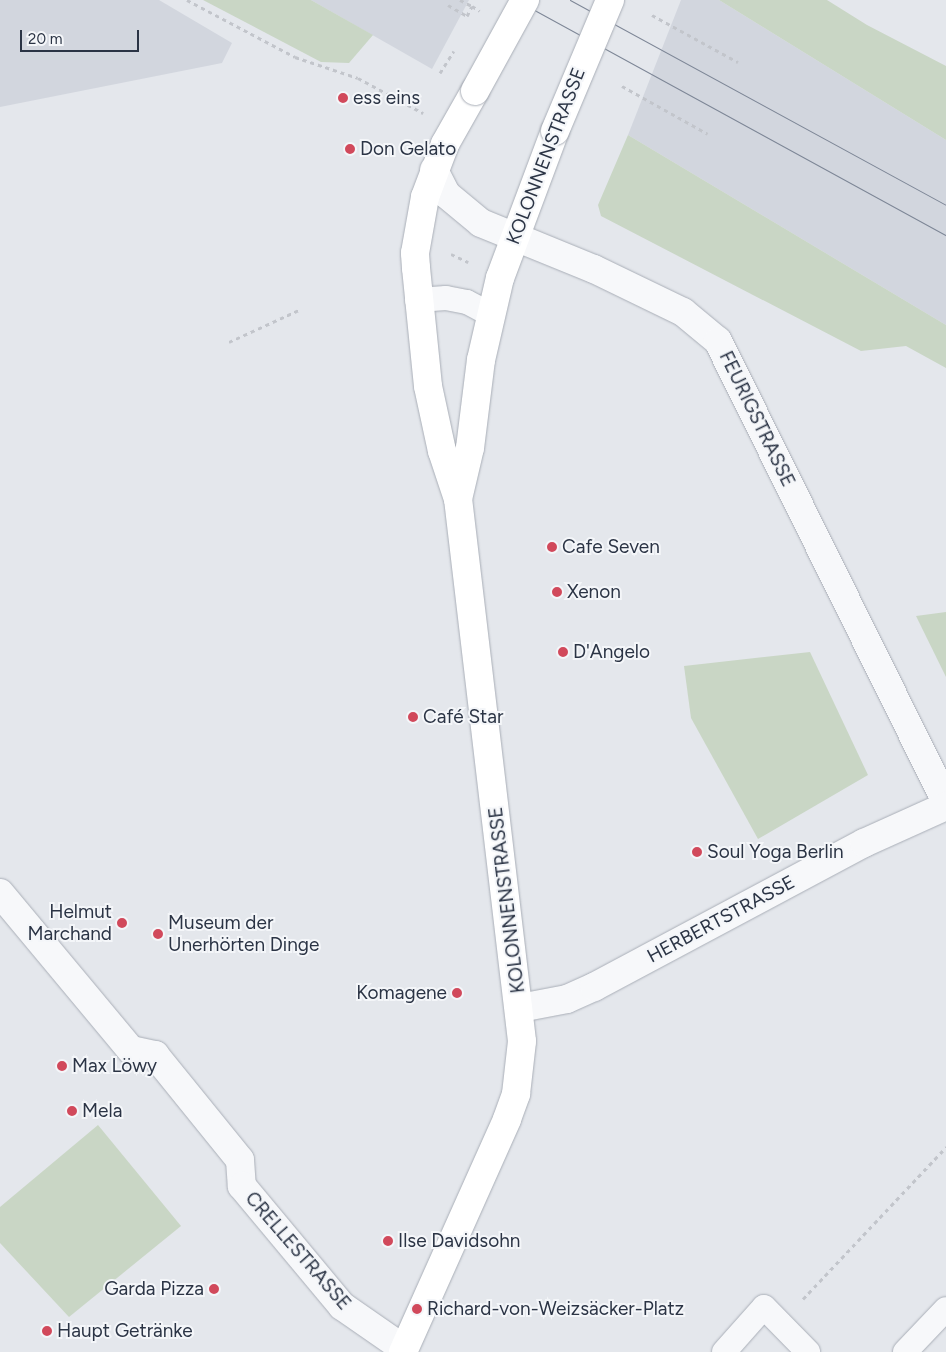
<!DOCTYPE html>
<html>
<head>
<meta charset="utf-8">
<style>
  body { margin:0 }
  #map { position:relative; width:946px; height:1352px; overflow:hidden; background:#e4e7ec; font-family:Figtree,sans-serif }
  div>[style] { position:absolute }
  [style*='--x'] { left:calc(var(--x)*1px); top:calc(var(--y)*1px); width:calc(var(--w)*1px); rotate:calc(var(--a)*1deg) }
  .built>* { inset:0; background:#d2d6de }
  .green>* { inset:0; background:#c9d6c5 }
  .path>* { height:3px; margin-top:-1.5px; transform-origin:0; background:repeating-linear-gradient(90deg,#c2c5cb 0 4px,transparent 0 8px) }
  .roads { filter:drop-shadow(0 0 1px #a9aeb7) drop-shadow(0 0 1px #a9aeb7) }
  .lane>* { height:24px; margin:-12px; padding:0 12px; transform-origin:12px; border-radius:12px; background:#f7f8fa }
  .street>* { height:28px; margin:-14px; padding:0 14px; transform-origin:14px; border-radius:14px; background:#f7f8fa }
  .secondary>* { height:28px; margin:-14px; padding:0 14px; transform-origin:14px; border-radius:14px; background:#fff }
  .tram>* { height:1px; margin:-0.5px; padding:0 0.5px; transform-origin:0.5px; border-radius:0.5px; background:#7d8696 }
  .bridges { filter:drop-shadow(0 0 1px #a9aeb7) drop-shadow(0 0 1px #a9aeb7) }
  .secondary-bridge>* { height:28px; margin:-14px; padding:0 14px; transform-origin:14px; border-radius:14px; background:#fff }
  .dots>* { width:14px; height:14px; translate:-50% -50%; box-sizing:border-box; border:2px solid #f4f6f9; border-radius:50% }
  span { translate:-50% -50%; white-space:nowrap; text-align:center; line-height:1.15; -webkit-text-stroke:4px #f4f6f9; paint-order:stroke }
  .poi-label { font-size:19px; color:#2b3445 }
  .left { translate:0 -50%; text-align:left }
  .right { translate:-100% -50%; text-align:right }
  .street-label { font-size:19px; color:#2b3445 }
  .scale { position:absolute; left:20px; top:30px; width:119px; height:22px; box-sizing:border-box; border:2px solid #2b3445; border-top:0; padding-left:6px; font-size:15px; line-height:18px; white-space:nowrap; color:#2b3445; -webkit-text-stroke:4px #f4f6f9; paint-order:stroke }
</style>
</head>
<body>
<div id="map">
  <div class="built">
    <div style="clip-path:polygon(0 0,159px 0,232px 43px,222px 63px,0 107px)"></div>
    <div style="clip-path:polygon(311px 0,469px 0,432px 69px)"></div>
    <div style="clip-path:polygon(681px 0,719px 0,946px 140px,946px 325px,628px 135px)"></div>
  </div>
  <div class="green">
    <div style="clip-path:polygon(203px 0,311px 0,373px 35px,349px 63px,321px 62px)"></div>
    <div style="clip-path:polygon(719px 0,827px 0,867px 25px,946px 66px,946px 140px)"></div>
    <div style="clip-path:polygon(628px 135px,946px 325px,946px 368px,906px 346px,861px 351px,601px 216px,598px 205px)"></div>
    <div style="clip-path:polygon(946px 612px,946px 677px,916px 616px)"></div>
    <div style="clip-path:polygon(810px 652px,868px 775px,758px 839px,691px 718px,684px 666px)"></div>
    <div style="clip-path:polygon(98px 1125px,181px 1226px,69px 1317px,0 1243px,0 1207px)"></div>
  </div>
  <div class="path">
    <div style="--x:187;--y:0;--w:122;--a:27.8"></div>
    <div style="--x:295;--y:57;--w:66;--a:18.4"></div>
    <div style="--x:358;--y:78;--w:74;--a:28.3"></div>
    <div style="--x:460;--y:0;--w:13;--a:27"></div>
    <div style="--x:448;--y:5;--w:22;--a:30"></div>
    <div style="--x:467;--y:16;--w:11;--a:-63"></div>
    <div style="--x:472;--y:6;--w:9;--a:32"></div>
    <div style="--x:652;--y:15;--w:98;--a:28.7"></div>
    <div style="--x:440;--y:73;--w:26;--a:-58"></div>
    <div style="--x:622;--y:86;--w:98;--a:29.2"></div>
    <div style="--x:451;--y:254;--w:19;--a:25"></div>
    <div style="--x:229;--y:342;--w:79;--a:-24.6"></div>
    <div style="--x:803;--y:1299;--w:209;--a:-46.7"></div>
  </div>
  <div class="roads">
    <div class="lane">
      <div style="--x:417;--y:300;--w:29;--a:-4"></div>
      <div style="--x:446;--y:298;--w:21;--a:11"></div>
      <div style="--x:467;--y:302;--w:27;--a:28"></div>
      <div style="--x:724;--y:1352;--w:60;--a:-48.4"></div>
      <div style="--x:764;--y:1307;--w:63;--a:45.6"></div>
      <div style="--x:905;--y:1352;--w:59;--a:-46.4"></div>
    </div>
    <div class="street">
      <div style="--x:434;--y:170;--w:27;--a:63"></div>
      <div style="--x:446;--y:194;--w:45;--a:39.6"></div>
      <div style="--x:481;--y:223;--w:122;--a:22.2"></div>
      <div style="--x:594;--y:269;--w:99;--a:25.8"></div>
      <div style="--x:683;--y:312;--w:45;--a:39.6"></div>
      <div style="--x:718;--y:341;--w:514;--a:63.68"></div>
      <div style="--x:0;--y:893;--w:204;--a:50.2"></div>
      <div style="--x:131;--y:1050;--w:25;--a:12"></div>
      <div style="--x:155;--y:1055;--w:135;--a:51"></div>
      <div style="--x:240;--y:1160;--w:26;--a:86"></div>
      <div style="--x:242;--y:1186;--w:156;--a:50.2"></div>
      <div style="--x:342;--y:1306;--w:75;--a:34.7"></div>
      <div style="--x:520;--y:1008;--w:48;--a:-10.8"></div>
      <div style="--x:567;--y:999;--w:30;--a:-24"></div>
      <div style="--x:594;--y:987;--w:306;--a:-28.1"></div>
      <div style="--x:864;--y:843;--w:90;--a:-24.3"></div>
    </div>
    <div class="secondary">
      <div style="--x:458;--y:499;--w:52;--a:-76.8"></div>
      <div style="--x:470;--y:448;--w:89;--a:-82.9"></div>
      <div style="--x:481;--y:360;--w:84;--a:-77"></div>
      <div style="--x:500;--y:278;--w:157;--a:-69.5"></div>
      <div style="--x:403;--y:1352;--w:255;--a:-65.9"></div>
      <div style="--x:507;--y:1119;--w:27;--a:-70"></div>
      <div style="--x:516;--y:1094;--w:53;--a:-83.5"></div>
      <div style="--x:522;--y:1041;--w:546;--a:-96.73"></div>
      <div style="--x:458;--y:499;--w:51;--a:-108.4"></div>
      <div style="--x:442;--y:451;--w:66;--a:-102.2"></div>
      <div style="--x:428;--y:386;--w:119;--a:-95.8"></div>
      <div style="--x:416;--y:268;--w:15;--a:-94"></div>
      <div style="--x:415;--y:253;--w:57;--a:-79.9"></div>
      <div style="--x:425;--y:197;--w:57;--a:-69.3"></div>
      <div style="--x:445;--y:144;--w:61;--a:-60.5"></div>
    </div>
  </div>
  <div class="tram">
    <div style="--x:516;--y:0;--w:490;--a:28.7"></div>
    <div style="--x:570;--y:0;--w:428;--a:28.6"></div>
  </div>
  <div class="bridges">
    <div class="secondary-bridge">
      <div style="--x:475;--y:91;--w:104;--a:-61.2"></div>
      <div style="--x:555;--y:131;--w:142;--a:-67.2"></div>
    </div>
  </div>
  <div class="dots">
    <div style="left:343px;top:98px;background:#d1495b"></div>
    <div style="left:350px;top:149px;background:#d1495b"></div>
    <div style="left:552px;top:547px;background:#d1495b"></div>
    <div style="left:557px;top:592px;background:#d1495b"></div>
    <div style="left:563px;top:652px;background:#d1495b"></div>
    <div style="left:413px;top:717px;background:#d1495b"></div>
    <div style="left:697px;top:852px;background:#d1495b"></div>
    <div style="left:122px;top:923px;background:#d1495b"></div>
    <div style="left:158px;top:934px;background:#d1495b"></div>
    <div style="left:457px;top:993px;background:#d1495b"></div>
    <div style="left:62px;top:1066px;background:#d1495b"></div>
    <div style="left:72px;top:1111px;background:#d1495b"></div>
    <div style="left:388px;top:1241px;background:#d1495b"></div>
    <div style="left:214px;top:1289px;background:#d1495b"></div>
    <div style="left:417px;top:1309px;background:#d1495b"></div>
    <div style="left:47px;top:1331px;background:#d1495b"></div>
  </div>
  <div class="poi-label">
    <span class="left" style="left:353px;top:98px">ess eins</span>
    <span class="left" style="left:360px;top:149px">Don Gelato</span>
    <span class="left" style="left:562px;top:547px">Cafe Seven</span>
    <span class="left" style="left:567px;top:592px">Xenon</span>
    <span class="left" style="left:573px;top:652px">D'Angelo</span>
    <span class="left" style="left:423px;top:717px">Café Star</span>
    <span class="left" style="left:707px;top:852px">Soul Yoga Berlin</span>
    <span class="right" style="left:112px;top:923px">Helmut<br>Marchand</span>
    <span class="left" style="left:168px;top:934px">Museum der<br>Unerhörten Dinge</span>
    <span class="right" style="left:447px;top:993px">Komagene</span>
    <span class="left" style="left:72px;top:1066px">Max Löwy</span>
    <span class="left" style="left:82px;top:1111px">Mela</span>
    <span class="left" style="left:398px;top:1241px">Ilse Davidsohn</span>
    <span class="right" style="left:204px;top:1289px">Garda Pizza</span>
    <span class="left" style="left:427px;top:1309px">Richard-von-Weizsäcker-Platz</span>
    <span class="left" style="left:57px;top:1331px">Haupt Getränke</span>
  </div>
  <div class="street-label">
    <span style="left:546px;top:156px;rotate:-69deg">KOLONNENSTRASSE</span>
    <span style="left:757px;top:419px;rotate:64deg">FEURIGSTRASSE</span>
    <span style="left:507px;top:900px;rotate:-97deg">KOLONNENSTRASSE</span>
    <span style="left:721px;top:919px;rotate:-28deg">HERBERTSTRASSE</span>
    <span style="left:298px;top:1251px;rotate:49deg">CRELLESTRASSE</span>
  </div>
  <div class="scale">20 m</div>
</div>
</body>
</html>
